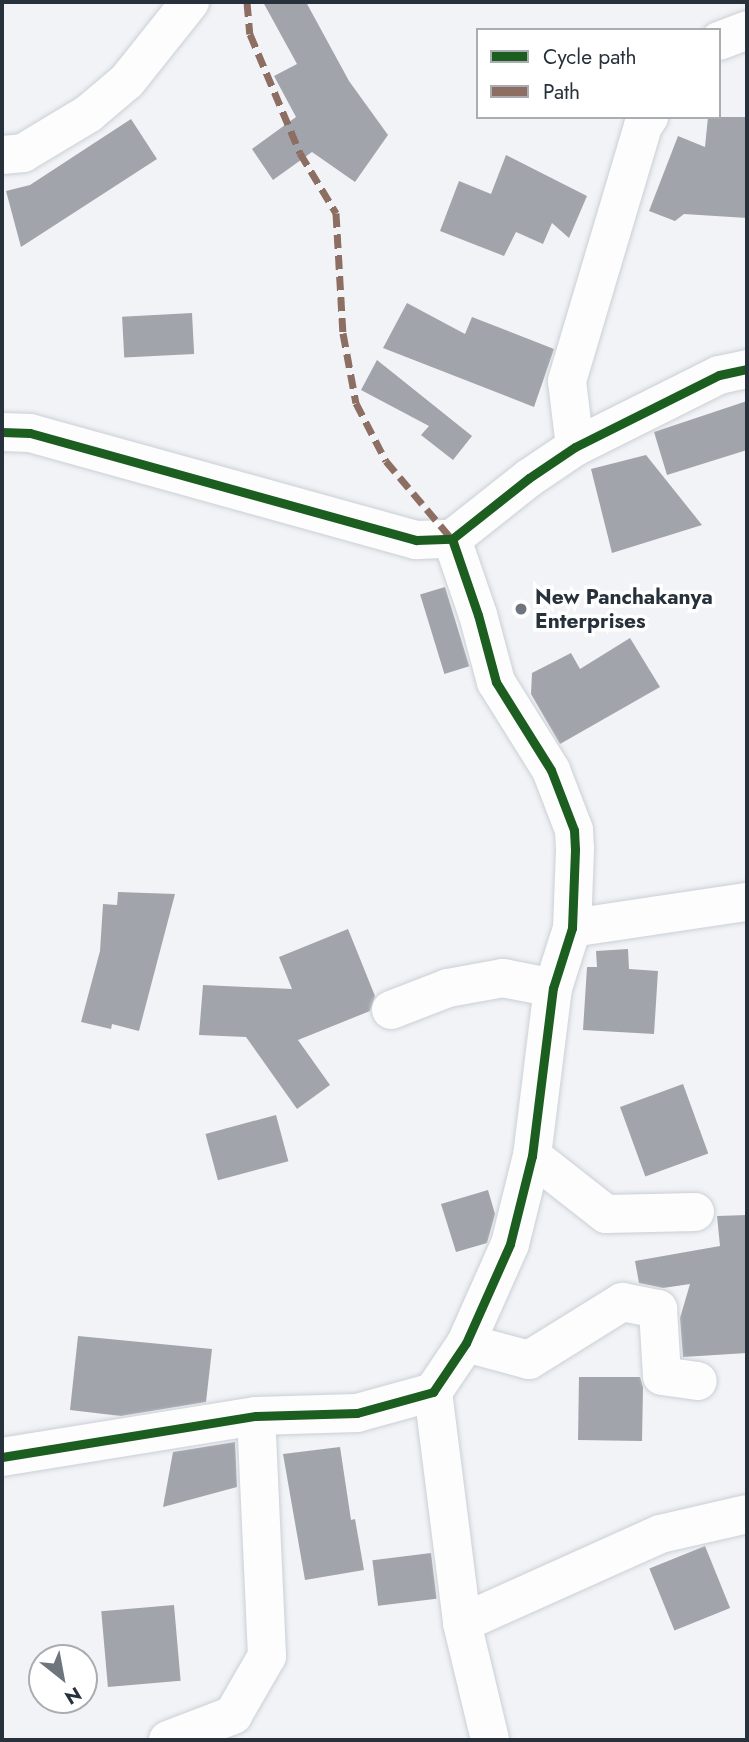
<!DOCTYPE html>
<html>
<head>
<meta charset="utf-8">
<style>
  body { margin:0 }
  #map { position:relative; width:749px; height:1742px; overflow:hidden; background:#f1f3f6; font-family:Jost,sans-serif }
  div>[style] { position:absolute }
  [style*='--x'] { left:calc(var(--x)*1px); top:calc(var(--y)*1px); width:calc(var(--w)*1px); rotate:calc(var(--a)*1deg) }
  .building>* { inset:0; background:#a2a4ab; transform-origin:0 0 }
  .roads { filter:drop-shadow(0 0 2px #cad0d6) drop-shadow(0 0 2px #cad0d6) }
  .minor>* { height:38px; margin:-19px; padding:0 19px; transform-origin:19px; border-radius:19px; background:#fdfdfe }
  .quiet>* { height:7px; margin-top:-3.5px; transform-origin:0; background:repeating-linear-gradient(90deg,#8d6e63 0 14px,transparent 0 21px) }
  .cycleway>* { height:9px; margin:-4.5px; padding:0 4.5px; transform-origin:4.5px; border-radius:4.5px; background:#1b5e20 }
  .dots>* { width:19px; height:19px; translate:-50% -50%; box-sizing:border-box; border:4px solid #fff; border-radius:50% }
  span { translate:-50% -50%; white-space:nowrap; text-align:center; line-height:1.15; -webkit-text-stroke:7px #fff; paint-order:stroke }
  .poi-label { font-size:21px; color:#27313b; font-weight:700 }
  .left { translate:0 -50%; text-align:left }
  .frame { position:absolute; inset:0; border:4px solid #27313b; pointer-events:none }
  .legend { position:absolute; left:476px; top:28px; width:245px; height:91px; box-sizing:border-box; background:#fff; border:2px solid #a9adb1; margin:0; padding:9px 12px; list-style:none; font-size:21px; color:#27313b }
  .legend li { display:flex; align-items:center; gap:14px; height:35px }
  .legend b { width:35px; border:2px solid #a9adb1 }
  .north { position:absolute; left:28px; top:1644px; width:70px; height:70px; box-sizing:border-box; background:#fff; border:2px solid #a9adb1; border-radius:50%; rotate:149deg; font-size:19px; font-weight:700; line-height:28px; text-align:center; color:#27313b }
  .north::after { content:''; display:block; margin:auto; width:24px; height:32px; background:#6e757c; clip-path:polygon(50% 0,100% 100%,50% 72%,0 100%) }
</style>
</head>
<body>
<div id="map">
  <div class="building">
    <div style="clip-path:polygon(263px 2px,306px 2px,349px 81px,388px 135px,355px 182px,312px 152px,273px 180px,252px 149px,296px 117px,274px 76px,297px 64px)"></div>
    <div style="clip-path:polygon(708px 117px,747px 117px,747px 218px,684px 214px,675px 221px,649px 211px,678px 136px,705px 147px)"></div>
    <div style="clip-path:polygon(131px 119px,157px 159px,21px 247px,6px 191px,30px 185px)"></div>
    <div style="clip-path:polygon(506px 155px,587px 196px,569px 238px,552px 223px,543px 244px,516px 232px,504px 256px,440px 231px,459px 181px,491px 194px)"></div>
    <div style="clip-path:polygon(407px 303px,465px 334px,472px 317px,554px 349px,534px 407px,383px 348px)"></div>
    <div style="left:192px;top:313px;width:41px;height:70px;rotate:87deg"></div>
    <div style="clip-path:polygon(377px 360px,472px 436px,453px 460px,421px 435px,429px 426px,361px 390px)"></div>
    <div style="clip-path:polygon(747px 401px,747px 450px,667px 475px,654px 432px)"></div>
    <div style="clip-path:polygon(646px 455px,702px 525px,612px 553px,591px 469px)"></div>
    <div style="left:445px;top:587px;width:83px;height:26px;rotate:73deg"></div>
    <div style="clip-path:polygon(630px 638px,660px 687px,560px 744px,531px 694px,532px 673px,571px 653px,580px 669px)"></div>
    <div style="clip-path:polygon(118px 892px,175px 894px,139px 1031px,112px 1024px,111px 1029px,81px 1022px,100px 951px,103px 904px,117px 905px)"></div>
    <div style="clip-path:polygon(348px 929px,375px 996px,370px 1011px,298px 1040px,330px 1085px,297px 1109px,246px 1037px,199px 1035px,203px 985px,292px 989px,279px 957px)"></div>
    <div style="clip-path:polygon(628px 949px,629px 969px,658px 971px,654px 1034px,583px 1030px,587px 967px,597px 967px,596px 951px)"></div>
    <div style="left:683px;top:1084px;width:74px;height:67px;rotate:70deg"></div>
    <div style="left:276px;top:1115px;width:48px;height:73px;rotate:75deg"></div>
    <div style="clip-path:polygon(488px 1190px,495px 1214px,487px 1243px,456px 1252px,441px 1204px)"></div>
    <div style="clip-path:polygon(747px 1215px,747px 1353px,683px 1357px,680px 1318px,690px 1284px,663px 1288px,639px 1283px,635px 1261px,720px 1246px,717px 1216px)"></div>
    <div style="clip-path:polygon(78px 1336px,212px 1349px,206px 1402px,121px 1416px,70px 1410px)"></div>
    <div style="clip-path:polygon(579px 1377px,640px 1377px,643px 1387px,642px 1441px,578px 1440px)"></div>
    <div style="clip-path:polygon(235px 1442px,237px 1487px,163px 1507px,173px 1452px)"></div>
    <div style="clip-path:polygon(340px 1447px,351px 1520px,355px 1519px,364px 1570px,305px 1580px,283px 1454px)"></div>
    <div style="left:705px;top:1546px;width:67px;height:60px;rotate:68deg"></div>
    <div style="left:431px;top:1553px;width:46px;height:59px;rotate:83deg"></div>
    <div style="left:174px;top:1605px;width:76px;height:73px;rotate:85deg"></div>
  </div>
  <div class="roads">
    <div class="minor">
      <div style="--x:719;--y:41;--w:30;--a:-21"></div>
      <div style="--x:2;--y:155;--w:21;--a:-5"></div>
      <div style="--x:23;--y:153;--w:76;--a:-31"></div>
      <div style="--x:88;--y:114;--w:51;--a:-40.2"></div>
      <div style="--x:127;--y:81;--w:101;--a:-51.4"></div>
      <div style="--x:2;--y:432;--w:28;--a:2"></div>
      <div style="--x:30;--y:433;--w:401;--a:15.5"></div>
      <div style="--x:416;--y:540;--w:36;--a:-2"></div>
      <div style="--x:575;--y:447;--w:66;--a:-96.9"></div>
      <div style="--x:567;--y:381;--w:266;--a:-73.4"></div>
      <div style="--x:643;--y:126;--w:11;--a:-56"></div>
      <div style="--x:572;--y:928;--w:177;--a:-8.5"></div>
      <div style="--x:391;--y:1010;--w:61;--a:-21.1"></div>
      <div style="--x:448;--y:988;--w:56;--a:-10.3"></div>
      <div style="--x:503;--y:978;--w:51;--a:11.3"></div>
      <div style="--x:532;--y:1156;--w:94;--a:38.1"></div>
      <div style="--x:606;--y:1214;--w:89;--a:-1.3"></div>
      <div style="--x:466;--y:1343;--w:65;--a:15.1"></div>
      <div style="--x:529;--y:1360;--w:110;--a:-31.9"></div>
      <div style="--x:622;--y:1302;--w:37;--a:11"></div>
      <div style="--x:658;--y:1309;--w:67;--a:86.6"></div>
      <div style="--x:662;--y:1376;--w:36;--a:8"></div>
      <div style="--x:433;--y:1392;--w:233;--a:82.8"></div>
      <div style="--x:462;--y:1623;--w:120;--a:76.5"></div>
      <div style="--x:2;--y:1457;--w:257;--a:-9.2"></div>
      <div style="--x:256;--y:1416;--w:101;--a:-1.7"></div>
      <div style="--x:357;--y:1413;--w:79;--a:-15.4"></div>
      <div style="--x:433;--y:1392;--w:59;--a:-56"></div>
      <div style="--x:466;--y:1343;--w:108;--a:-66"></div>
      <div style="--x:510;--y:1244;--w:91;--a:-76"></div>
      <div style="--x:532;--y:1156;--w:169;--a:-82.9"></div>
      <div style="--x:553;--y:988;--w:63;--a:-72.4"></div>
      <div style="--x:572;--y:928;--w:79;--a:-87.8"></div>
      <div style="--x:575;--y:849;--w:19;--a:-93"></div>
      <div style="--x:574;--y:830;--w:64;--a:-111"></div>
      <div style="--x:551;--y:770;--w:104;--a:-122"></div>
      <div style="--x:496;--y:682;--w:69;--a:-105"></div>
      <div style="--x:478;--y:615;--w:80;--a:-108.9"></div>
      <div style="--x:452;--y:539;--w:98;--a:-38.4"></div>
      <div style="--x:529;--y:478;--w:55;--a:-34"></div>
      <div style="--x:575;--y:447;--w:161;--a:-26.6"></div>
      <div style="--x:719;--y:375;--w:29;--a:-12"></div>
      <div style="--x:462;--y:1623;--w:217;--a:-24.2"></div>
      <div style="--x:660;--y:1534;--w:89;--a:-12.9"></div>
      <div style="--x:168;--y:1740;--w:70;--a:-21"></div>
      <div style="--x:233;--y:1715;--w:68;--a:-60"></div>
      <div style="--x:267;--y:1656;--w:240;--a:-92.6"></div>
    </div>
  </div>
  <div class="quiet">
    <div style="--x:247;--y:2;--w:32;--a:85"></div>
    <div style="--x:250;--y:34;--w:129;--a:67.2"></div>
    <div style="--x:300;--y:153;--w:70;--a:59"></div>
    <div style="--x:336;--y:213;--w:120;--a:86.7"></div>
    <div style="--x:343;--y:333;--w:71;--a:79.5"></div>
    <div style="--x:356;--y:403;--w:65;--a:62.7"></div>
    <div style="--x:386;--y:461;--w:102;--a:49.8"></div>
  </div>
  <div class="cycleway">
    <div style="--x:2;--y:432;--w:28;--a:2"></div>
    <div style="--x:30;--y:433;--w:401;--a:15.5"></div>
    <div style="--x:416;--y:540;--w:36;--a:-2"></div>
    <div style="--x:2;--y:1457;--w:257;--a:-9.2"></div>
    <div style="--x:256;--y:1416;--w:101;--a:-1.7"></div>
    <div style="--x:357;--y:1413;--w:79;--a:-15.4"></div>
    <div style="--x:433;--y:1392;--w:59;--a:-56"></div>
    <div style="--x:466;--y:1343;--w:108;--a:-66"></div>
    <div style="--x:510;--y:1244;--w:91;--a:-76"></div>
    <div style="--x:532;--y:1156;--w:169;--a:-82.9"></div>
    <div style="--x:553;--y:988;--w:63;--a:-72.4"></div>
    <div style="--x:572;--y:928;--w:79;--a:-87.8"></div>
    <div style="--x:575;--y:849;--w:19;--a:-93"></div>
    <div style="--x:574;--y:830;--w:64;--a:-111"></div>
    <div style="--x:551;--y:770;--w:104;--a:-122"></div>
    <div style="--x:496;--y:682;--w:69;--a:-105"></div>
    <div style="--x:478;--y:615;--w:80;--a:-108.9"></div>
    <div style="--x:452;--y:539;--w:98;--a:-38.4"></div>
    <div style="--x:529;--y:478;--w:55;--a:-34"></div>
    <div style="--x:575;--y:447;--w:161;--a:-26.6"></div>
    <div style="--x:719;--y:375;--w:29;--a:-12"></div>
  </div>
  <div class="dots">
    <div style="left:521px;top:609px;background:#6e757c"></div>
  </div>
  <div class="poi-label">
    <span class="left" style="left:535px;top:609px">New Panchakanya<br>Enterprises</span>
  </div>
  <div class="frame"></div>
  <ul class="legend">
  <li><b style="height:9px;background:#1b5e20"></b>Cycle path</li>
  <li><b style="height:9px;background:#8d6e63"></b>Path</li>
  </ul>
  <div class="north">N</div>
</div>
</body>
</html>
